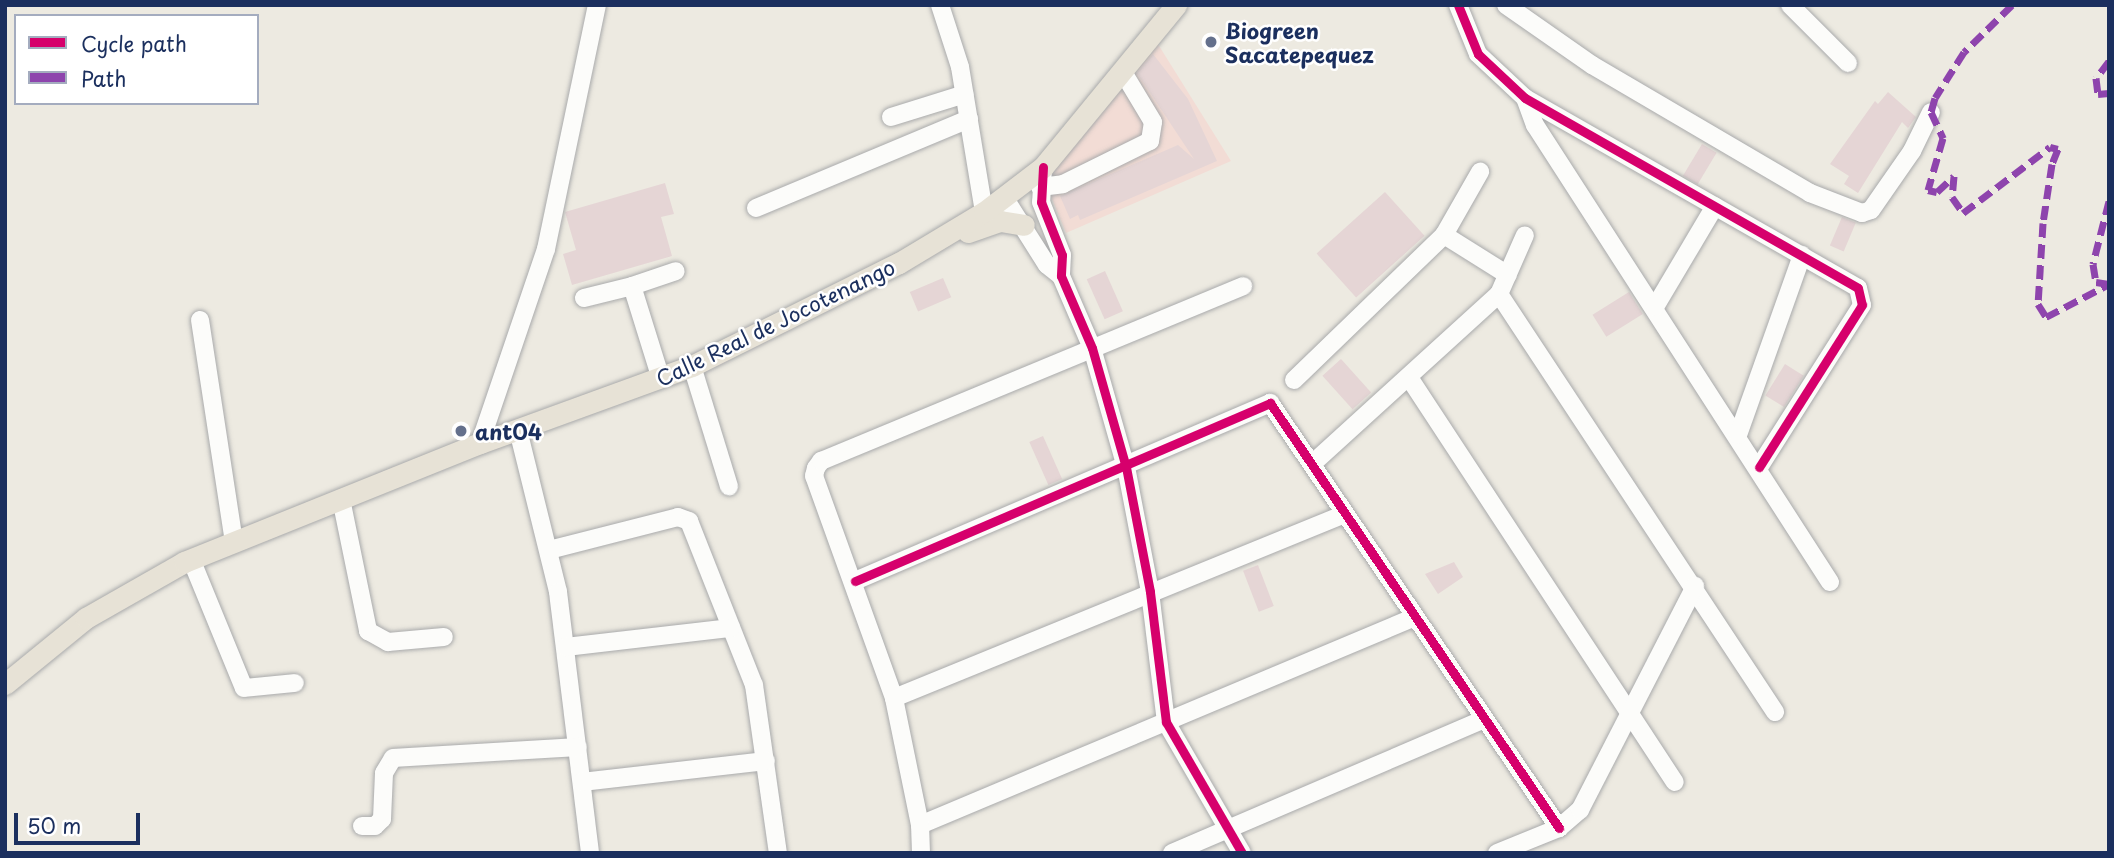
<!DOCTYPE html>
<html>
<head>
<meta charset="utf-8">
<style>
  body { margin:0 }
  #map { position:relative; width:2114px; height:858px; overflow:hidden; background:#edeae1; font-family:"Playpen Sans",sans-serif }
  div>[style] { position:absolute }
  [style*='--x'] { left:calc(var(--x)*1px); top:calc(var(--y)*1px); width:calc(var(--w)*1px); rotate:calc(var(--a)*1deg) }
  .built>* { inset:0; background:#f2dcd5 }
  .building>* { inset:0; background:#e5d5d5; transform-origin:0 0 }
  .roads { filter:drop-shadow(0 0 2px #a9aaab) drop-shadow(0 0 2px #a9aaab) }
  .minor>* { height:18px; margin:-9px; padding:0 9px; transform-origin:9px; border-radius:9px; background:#fcfcfa }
  .major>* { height:21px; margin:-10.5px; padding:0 10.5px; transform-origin:10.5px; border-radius:10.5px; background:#e7e2d6 }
  .quiet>* { height:7px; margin-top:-3.5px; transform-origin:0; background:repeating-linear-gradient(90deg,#8e44ad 0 14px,transparent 0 21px) }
  .cycleway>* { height:9px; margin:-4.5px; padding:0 4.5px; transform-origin:4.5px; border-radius:4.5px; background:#d6006c }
  .dots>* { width:19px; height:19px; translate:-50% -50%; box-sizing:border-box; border:4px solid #fff; border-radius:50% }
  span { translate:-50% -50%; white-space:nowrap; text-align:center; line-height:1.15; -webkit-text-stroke:5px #fff; paint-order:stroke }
  .poi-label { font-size:21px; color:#1b2f5e; font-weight:700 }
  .left { translate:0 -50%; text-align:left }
  .street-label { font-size:21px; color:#1b2f5e }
  .frame { position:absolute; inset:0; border:7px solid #1b2f5e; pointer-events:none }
  .legend { position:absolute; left:14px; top:14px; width:245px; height:91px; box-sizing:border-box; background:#fff; border:2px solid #a4acbf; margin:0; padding:9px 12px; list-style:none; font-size:21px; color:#1b2f5e }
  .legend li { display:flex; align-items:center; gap:14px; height:35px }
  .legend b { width:35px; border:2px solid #a4acbf }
  .scale { position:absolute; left:14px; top:813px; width:126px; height:32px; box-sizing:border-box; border:4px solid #1b2f5e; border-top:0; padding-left:9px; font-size:21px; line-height:24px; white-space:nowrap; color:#1b2f5e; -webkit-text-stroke:5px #fff; paint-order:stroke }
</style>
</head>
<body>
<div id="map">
  <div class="built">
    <div style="clip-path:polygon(1156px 41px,1231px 161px,1066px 233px,1043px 177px)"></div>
  </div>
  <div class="building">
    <div style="clip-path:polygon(1153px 54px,1188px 99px,1217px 161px,1080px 220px,1078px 215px,1070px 219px,1060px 196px,1178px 145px,1194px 159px,1137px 73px)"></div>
    <div style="clip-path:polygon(1888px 92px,1916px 117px,1908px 128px,1902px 122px,1858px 193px,1844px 184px,1849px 176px,1830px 164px,1875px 101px,1878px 104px)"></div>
    <div style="left:1702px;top:144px;width:17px;height:37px;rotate:31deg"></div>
    <div style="clip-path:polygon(665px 183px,674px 214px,661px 217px,672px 256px,572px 285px,563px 254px,576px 250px,565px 212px)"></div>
    <div style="left:1385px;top:192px;width:59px;height:92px;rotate:48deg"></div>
    <div style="left:1842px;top:217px;width:15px;height:31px;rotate:23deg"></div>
    <div style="left:1105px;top:271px;width:44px;height:20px;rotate:66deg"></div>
    <div style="left:943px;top:278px;width:21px;height:36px;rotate:67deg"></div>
    <div style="left:1629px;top:292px;width:26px;height:43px;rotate:58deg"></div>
    <div style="left:1341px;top:359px;width:45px;height:25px;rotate:48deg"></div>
    <div style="left:1785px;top:364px;width:22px;height:37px;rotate:32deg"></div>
    <div style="left:1043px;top:436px;width:47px;height:15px;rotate:66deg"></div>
    <div style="clip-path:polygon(1454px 562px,1463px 577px,1438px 594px,1425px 574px)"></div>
    <div style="left:1258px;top:565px;width:44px;height:16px;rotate:69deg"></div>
  </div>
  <div class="roads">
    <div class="minor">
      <div style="--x:940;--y:5;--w:65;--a:72.1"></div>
      <div style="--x:960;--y:67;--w:147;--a:80.6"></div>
      <div style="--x:1458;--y:5;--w:53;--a:67.8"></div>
      <div style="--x:1478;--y:54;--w:64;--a:43.1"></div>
      <div style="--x:1525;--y:98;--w:383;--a:29.7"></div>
      <div style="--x:1858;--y:288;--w:17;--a:77"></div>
      <div style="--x:1862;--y:305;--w:192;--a:122.4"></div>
      <div style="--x:1506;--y:5;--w:105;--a:34.9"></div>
      <div style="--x:1592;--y:65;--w:253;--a:30.4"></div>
      <div style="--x:1810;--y:193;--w:56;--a:21"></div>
      <div style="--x:1862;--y:213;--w:9;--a:-18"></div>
      <div style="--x:1871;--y:210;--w:72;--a:-55.2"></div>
      <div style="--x:1912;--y:151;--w:43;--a:-64"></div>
      <div style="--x:1790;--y:5;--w:82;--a:45"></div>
      <div style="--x:1525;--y:98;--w:29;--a:70"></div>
      <div style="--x:1535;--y:125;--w:544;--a:57.16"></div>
      <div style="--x:891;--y:117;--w:77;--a:-17.3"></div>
      <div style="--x:1043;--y:167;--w:35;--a:93"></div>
      <div style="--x:1041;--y:202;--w:57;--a:68.4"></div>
      <div style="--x:1062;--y:255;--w:21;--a:93"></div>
      <div style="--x:1061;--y:276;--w:78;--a:66.7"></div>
      <div style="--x:1092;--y:348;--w:124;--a:74.1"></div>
      <div style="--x:1126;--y:467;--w:127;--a:79.1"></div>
      <div style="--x:1150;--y:592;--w:131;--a:83"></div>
      <div style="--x:1166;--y:722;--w:151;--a:59.9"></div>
      <div style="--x:1040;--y:187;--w:23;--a:-7"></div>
      <div style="--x:1063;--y:184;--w:97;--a:-26.3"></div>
      <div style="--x:1150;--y:141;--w:19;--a:-81"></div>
      <div style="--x:1153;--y:122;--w:58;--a:-121"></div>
      <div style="--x:1004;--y:197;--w:80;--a:57.7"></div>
      <div style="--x:1047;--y:265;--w:18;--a:38"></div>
      <div style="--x:756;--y:208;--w:231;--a:-22.7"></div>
      <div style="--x:1444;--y:235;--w:75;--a:32"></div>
      <div style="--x:1499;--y:294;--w:501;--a:56.56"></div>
      <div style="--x:584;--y:298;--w:49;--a:-14"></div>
      <div style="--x:1655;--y:307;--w:117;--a:-59.3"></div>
      <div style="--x:200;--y:320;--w:224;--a:81.3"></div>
      <div style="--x:692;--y:366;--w:126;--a:72.9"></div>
      <div style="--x:661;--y:379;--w:97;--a:-107.3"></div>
      <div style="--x:632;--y:286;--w:46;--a:-18.8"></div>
      <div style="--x:1410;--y:379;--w:482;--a:56.7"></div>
      <div style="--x:1294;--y:380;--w:209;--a:-44"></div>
      <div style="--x:1444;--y:235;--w:73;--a:-60.3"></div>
      <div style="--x:518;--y:430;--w:167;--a:76.1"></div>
      <div style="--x:558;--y:592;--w:263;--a:83"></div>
      <div style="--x:1738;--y:435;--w:191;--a:-70.4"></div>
      <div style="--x:480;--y:443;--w:205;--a:-71.2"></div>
      <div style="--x:546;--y:249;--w:249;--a:-78.2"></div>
      <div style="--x:1312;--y:464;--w:253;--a:-42.3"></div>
      <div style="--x:1499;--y:294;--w:64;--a:-66.2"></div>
      <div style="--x:341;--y:499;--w:135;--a:78.4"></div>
      <div style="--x:368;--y:631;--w:23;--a:29"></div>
      <div style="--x:388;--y:642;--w:56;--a:-5.1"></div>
      <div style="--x:549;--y:550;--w:133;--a:-14.3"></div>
      <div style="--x:678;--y:517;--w:12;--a:20"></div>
      <div style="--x:689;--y:521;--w:176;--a:68.4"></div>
      <div style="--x:754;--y:685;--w:170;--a:81.9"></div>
      <div style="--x:191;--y:559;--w:139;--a:67.7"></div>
      <div style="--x:244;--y:688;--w:51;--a:-5.6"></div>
      <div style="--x:855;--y:581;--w:452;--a:-23.2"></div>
      <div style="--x:1270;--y:403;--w:514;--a:55.78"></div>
      <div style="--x:566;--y:647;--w:166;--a:-6.6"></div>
      <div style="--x:894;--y:698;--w:487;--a:-22.2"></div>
      <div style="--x:582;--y:782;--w:185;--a:-6.5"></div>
      <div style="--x:920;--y:825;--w:537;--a:-22.79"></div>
      <div style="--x:362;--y:826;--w:13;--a:0"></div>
      <div style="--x:375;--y:826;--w:10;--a:-45"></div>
      <div style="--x:382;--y:819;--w:46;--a:-87.5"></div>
      <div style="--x:384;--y:773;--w:17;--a:-59"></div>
      <div style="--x:393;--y:758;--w:185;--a:-3.4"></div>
      <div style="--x:921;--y:853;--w:28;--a:-92"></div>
      <div style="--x:920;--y:825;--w:130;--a:-101.6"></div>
      <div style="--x:894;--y:698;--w:236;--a:-109.8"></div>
      <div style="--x:814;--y:476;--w:8;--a:-76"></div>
      <div style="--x:816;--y:468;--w:9;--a:-54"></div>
      <div style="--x:821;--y:461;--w:457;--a:-22.5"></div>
      <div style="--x:1172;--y:853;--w:340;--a:-23.2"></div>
      <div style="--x:1497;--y:853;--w:67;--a:-22"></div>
      <div style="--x:1559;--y:828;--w:28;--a:-41"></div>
      <div style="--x:1580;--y:810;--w:252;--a:-62.8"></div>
    </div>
    <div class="major">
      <div style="--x:968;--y:232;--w:34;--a:-19"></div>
      <div style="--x:1000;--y:221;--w:24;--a:9"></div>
      <div style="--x:5;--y:684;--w:104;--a:-39.2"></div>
      <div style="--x:86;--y:618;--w:113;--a:-29.7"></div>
      <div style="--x:184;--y:562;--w:319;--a:-21.9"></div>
      <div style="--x:480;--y:443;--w:226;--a:-20"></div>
      <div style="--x:692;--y:366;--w:231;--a:-26.5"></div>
      <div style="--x:899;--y:263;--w:99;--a:-31"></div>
      <div style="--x:984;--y:212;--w:74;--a:-37.3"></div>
      <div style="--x:1043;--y:167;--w:210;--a:-50.6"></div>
    </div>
  </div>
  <div class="quiet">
    <div style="--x:2012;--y:5;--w:67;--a:135.6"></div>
    <div style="--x:1964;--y:52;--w:54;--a:122.2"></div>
    <div style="--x:1935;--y:98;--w:15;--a:106"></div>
    <div style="--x:1931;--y:112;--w:29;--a:65"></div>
    <div style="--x:1943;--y:138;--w:54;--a:106.1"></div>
    <div style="--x:1928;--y:190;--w:9;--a:13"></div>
    <div style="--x:1937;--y:192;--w:23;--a:-43"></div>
    <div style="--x:1954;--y:176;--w:21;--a:95"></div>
    <div style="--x:1952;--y:197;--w:19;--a:55"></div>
    <div style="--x:1963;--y:213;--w:109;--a:-37.2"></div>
    <div style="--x:2050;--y:147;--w:8;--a:14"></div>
    <div style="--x:2058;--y:149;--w:16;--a:112"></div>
    <div style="--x:2052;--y:164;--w:60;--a:98.7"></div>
    <div style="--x:2043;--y:223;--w:81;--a:93.5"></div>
    <div style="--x:2038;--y:304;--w:15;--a:58"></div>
    <div style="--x:2046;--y:317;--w:71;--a:-27.6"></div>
    <div style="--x:2109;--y:61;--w:21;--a:127"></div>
    <div style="--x:2096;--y:78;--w:16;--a:83"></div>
    <div style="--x:2098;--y:94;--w:11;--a:-5"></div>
    <div style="--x:2109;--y:201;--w:65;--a:104.3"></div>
    <div style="--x:2093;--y:264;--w:18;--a:81"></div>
    <div style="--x:2096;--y:282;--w:13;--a:9"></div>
  </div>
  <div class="cycleway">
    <div style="--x:1458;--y:5;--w:53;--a:67.8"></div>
    <div style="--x:1478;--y:54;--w:64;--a:43.1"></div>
    <div style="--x:1525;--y:98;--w:383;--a:29.7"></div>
    <div style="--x:1858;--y:288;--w:17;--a:77"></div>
    <div style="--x:1862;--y:305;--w:192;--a:122.4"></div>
    <div style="--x:1043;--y:167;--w:35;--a:93"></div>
    <div style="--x:1041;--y:202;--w:57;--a:68.4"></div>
    <div style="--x:1062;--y:255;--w:21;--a:93"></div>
    <div style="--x:1061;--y:276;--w:78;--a:66.7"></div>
    <div style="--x:1092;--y:348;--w:124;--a:74.1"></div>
    <div style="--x:1126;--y:467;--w:127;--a:79.1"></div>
    <div style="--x:1150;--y:592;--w:131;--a:83"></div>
    <div style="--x:1166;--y:722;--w:151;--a:59.9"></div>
    <div style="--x:855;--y:581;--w:452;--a:-23.2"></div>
    <div style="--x:1270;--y:403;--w:514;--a:55.78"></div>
  </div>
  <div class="dots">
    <div style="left:1211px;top:42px;background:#64708c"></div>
    <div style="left:461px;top:431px;background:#64708c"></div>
  </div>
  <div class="poi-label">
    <span class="left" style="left:1225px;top:42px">Biogreen<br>Sacatepequez</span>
    <span class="left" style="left:475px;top:431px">ant04</span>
  </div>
  <div class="street-label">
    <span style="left:775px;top:322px;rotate:-26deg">Calle Real de Jocotenango</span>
  </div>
  <div class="frame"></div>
  <ul class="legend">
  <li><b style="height:9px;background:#d6006c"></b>Cycle path</li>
  <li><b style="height:9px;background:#8e44ad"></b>Path</li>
  </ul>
  <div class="scale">50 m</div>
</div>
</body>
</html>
